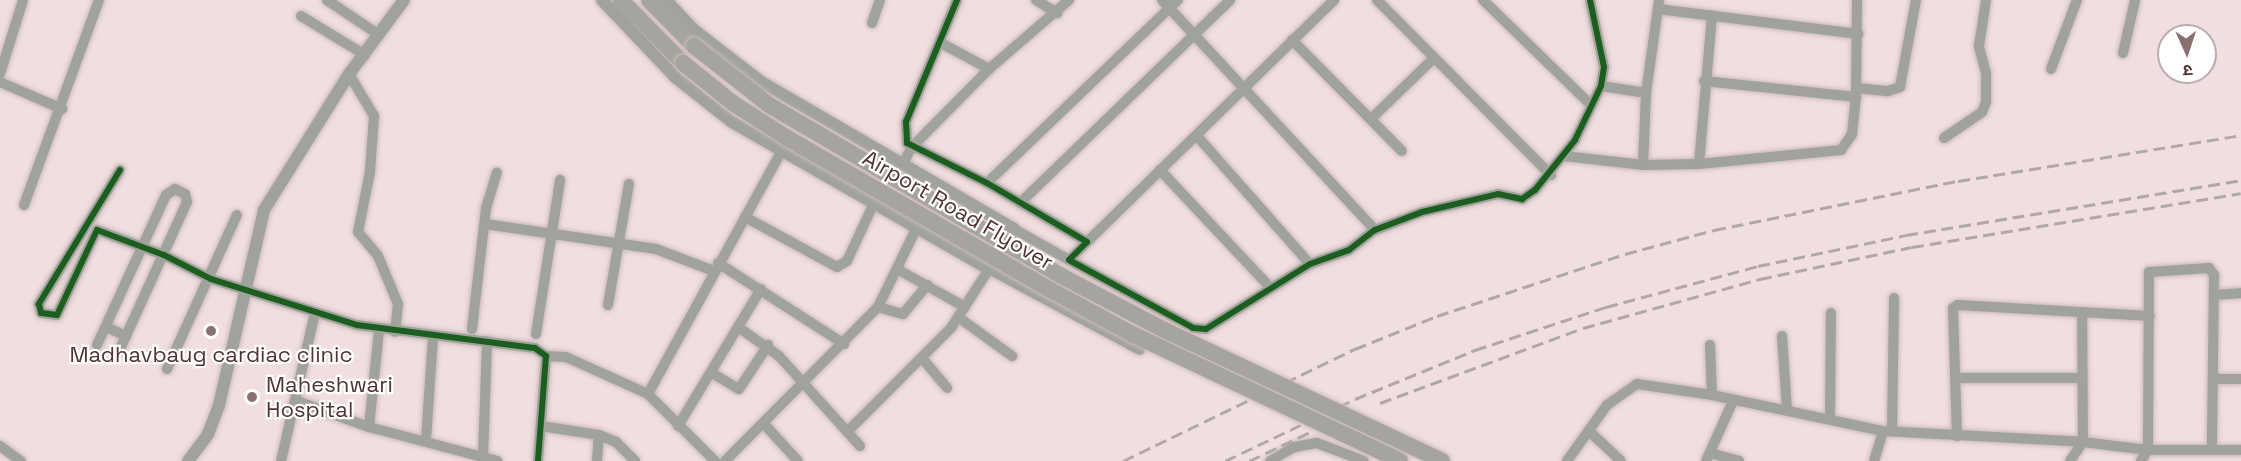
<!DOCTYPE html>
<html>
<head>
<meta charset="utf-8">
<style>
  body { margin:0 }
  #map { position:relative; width:2241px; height:461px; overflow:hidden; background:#f1dfdf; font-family:"Space Grotesk","Noto Sans Devanagari",sans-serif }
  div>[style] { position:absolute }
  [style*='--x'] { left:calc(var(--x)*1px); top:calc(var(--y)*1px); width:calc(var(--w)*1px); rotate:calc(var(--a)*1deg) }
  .roads { filter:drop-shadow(0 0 2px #cbb) drop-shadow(0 0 2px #cbb) }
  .minor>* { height:10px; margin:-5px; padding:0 5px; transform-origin:5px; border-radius:5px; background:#a0a39c }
  .tertiary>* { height:12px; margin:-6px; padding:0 6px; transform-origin:6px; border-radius:6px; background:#a0a39c }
  .primary>* { height:16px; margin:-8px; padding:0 8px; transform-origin:8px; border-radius:8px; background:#a6a49e }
  .rail>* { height:3px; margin-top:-1.5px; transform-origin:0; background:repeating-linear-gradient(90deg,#b0a8a5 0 12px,transparent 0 18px) }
  .bridges { filter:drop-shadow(0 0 2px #cbb) drop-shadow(0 0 2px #cbb) }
  .primary-bridge>* { height:16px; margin:-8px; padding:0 8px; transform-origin:8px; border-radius:8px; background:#a6a49e }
  .cycleway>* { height:6px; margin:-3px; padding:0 3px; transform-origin:3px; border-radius:3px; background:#1b5e20 }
  .dots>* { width:16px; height:16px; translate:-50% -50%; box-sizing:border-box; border:3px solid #fff; border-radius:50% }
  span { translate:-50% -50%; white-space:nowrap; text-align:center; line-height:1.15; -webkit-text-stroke:4.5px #fff; paint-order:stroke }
  .street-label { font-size:22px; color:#513333 }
  .poi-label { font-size:22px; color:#513333 }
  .left { translate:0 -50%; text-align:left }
  .north { position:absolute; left:2157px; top:24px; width:60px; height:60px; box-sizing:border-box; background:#fff; border:2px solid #b9adad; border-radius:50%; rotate:177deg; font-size:16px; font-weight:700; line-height:24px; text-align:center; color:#513333 }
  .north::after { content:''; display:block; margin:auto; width:21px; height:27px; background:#896f6f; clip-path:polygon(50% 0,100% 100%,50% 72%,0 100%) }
</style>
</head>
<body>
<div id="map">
  <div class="roads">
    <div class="minor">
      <div style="--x:327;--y:0;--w:63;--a:33.9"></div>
      <div style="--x:957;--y:0;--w:132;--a:112.7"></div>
      <div style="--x:906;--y:122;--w:21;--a:87"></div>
      <div style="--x:907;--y:143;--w:89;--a:26.6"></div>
      <div style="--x:987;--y:183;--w:116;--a:30.5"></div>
      <div style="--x:1087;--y:242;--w:25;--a:135"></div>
      <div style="--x:1069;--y:260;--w:141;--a:28.7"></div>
      <div style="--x:1193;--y:328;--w:13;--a:4"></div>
      <div style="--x:1206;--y:329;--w:123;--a:-32"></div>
      <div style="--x:1310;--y:264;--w:41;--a:-19.7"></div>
      <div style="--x:1349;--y:250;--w:33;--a:-38"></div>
      <div style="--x:1375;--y:230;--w:50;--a:-21"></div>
      <div style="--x:1422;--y:212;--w:78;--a:-13.3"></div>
      <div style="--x:1498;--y:194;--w:25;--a:12"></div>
      <div style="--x:1522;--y:199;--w:16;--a:-35"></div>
      <div style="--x:1535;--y:190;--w:64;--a:-51.3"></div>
      <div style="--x:1575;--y:140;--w:60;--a:-64.3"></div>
      <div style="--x:1601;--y:86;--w:19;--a:-81"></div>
      <div style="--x:1604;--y:67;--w:68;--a:-101.8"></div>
      <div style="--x:1036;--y:0;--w:25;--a:32"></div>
      <div style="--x:1162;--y:0;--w:313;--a:47.2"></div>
      <div style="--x:1377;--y:0;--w:247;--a:45.2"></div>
      <div style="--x:1483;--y:0;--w:151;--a:44.2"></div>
      <div style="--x:1658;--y:9;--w:202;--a:7.1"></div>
      <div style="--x:301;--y:16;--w:75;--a:31.4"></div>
      <div style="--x:872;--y:23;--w:24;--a:-71"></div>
      <div style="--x:1292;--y:40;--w:156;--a:45.3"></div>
      <div style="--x:941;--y:43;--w:55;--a:28.4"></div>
      <div style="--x:2123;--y:53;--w:54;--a:-77.2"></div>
      <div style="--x:2051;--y:69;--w:74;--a:-69.4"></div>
      <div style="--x:0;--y:74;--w:77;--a:-72.7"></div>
      <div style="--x:349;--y:74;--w:49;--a:59.2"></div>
      <div style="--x:374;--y:116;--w:56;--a:94.1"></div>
      <div style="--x:370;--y:172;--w:61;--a:101.3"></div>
      <div style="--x:358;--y:232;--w:31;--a:50"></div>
      <div style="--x:378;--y:256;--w:52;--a:67.4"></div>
      <div style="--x:398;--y:304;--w:28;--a:96"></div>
      <div style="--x:1704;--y:81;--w:153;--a:6"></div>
      <div style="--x:0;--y:82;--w:68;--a:23.5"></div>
      <div style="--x:1601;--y:86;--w:46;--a:8.8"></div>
      <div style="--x:1857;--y:88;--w:31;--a:6"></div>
      <div style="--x:1888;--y:91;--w:13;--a:-18"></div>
      <div style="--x:1900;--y:87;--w:88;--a:-79.6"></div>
      <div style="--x:1371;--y:119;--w:88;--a:-44.1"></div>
      <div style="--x:1197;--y:136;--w:171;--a:48.6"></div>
      <div style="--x:1944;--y:138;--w:46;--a:-34.4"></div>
      <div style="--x:1982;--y:112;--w:11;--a:-68"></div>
      <div style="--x:1986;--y:102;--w:29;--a:-90"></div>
      <div style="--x:1986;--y:73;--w:28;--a:-105"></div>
      <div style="--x:1979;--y:46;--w:47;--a:-81.3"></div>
      <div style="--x:1564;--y:156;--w:80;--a:6.5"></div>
      <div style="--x:1643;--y:165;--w:56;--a:-1"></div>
      <div style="--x:1699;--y:164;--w:143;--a:-5.6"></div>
      <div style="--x:1841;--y:150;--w:19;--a:-55"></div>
      <div style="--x:1852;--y:134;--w:37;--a:-84"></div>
      <div style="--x:1856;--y:97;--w:97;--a:-89.4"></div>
      <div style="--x:1699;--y:164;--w:149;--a:-85"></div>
      <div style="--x:902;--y:165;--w:21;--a:-61"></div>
      <div style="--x:912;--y:147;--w:110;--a:-45.4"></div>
      <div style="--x:989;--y:69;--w:106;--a:-40.8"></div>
      <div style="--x:1643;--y:165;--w:72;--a:-87.6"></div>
      <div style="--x:1646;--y:93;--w:94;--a:-82"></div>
      <div style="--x:120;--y:170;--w:157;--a:121.2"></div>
      <div style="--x:39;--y:304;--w:9;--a:77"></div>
      <div style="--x:41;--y:313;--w:16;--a:7"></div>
      <div style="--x:57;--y:315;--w:94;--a:-64.8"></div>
      <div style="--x:97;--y:230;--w:72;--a:20.5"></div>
      <div style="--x:164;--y:255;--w:53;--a:27.1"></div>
      <div style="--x:211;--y:279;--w:153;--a:17.5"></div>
      <div style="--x:357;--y:325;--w:179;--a:7.4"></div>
      <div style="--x:535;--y:348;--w:14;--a:36"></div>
      <div style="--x:546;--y:356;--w:105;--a:94.4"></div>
      <div style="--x:1160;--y:170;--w:161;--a:46.8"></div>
      <div style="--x:987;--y:183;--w:265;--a:-43.8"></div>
      <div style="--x:1020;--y:203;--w:292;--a:-44"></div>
      <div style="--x:24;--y:205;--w:218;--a:-69.9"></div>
      <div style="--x:745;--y:217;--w:105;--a:28.5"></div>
      <div style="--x:837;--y:267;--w:12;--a:-31"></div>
      <div style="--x:847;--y:261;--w:64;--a:-65"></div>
      <div style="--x:485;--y:224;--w:173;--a:8.3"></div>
      <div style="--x:656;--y:249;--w:62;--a:20.8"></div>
      <div style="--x:1014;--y:229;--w:63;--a:29.4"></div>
      <div style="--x:1087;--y:242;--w:346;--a:-44.4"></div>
      <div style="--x:718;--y:263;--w:150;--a:32.7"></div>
      <div style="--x:897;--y:269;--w:78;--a:29.2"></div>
      <div style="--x:2215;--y:295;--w:26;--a:-4"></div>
      <div style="--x:608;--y:305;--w:123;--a:-80.2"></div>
      <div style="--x:878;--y:307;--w:26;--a:16"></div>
      <div style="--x:903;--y:314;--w:38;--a:-50"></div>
      <div style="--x:958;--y:317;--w:67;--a:35.8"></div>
      <div style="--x:106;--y:327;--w:22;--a:24"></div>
      <div style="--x:738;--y:327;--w:50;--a:35.3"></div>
      <div style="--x:779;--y:356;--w:121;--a:48"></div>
      <div style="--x:472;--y:329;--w:122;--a:-83.4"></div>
      <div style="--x:486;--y:208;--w:37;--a:-73"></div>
      <div style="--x:536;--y:334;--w:156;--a:-81.1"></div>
      <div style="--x:1782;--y:336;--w:74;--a:86.1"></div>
      <div style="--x:97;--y:345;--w:165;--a:-65.3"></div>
      <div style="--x:166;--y:195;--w:11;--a:-34"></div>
      <div style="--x:175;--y:189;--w:11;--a:27"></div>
      <div style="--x:185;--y:194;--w:8;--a:76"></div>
      <div style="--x:187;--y:202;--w:162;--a:114.5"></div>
      <div style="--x:1710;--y:345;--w:50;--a:87.7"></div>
      <div style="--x:546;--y:356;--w:20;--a:3"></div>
      <div style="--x:566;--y:357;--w:90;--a:24.3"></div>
      <div style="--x:648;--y:394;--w:95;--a:45"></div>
      <div style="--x:922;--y:358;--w:39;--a:50"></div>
      <div style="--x:167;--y:369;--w:169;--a:-65.6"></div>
      <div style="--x:712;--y:373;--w:31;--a:31"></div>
      <div style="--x:739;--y:389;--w:53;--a:-56.6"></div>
      <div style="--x:1958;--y:378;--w:124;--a:0"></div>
      <div style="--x:2216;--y:379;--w:25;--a:0"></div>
      <div style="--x:648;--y:394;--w:278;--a:-61.2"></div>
      <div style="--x:297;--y:401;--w:77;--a:19.9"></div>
      <div style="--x:369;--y:427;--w:133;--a:14.8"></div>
      <div style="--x:1830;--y:419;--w:106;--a:-89.5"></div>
      <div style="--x:764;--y:424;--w:50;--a:47.4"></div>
      <div style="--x:541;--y:426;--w:59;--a:8.8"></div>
      <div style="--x:599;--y:435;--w:18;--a:22"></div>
      <div style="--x:616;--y:442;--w:27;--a:45"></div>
      <div style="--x:678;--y:426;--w:160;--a:-58.8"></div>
      <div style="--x:369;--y:427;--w:98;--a:-84.1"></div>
      <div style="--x:1892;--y:430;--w:132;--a:-89.1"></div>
      <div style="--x:847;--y:432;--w:147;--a:-45"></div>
      <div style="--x:951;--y:328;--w:70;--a:-57.2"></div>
      <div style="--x:989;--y:269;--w:171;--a:28.2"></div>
      <div style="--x:1590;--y:432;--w:42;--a:43.1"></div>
      <div style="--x:1957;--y:436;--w:128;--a:-91.8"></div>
      <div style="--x:1953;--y:308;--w:6;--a:-31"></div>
      <div style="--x:1958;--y:305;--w:192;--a:3.3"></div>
      <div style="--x:426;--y:440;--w:104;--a:-86.1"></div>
      <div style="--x:0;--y:446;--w:26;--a:36"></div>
      <div style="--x:1710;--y:453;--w:30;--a:15"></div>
      <div style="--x:483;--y:457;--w:116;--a:-88"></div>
      <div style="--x:281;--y:461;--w:152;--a:-77.1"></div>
      <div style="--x:597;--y:461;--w:26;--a:-86"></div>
      <div style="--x:725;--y:461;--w:217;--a:-45.2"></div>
      <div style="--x:878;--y:307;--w:89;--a:-64"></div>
      <div style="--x:1270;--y:461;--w:28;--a:-30"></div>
      <div style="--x:1294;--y:447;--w:23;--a:-10"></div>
      <div style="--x:1317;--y:443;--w:50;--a:21"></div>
      <div style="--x:1567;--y:461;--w:69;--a:-54.5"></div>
      <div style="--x:1607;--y:405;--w:37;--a:-35"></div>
      <div style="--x:1637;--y:384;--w:76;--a:8.3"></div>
      <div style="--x:1712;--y:395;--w:175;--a:11.9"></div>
      <div style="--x:1883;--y:431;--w:200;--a:3.1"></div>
      <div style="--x:2083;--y:442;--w:65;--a:7"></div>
      <div style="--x:2148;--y:450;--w:93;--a:0"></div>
      <div style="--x:1706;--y:461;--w:66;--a:-65.8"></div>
      <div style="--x:1874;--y:461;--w:31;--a:-73"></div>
      <div style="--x:2070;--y:461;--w:23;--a:-56"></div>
      <div style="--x:2083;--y:442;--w:128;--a:-90.4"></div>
      <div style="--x:2141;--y:461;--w:13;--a:-58"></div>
      <div style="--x:2148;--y:450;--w:178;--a:-89.7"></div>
      <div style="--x:2149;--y:272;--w:60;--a:-3.8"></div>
      <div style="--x:2209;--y:268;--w:9;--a:54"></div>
      <div style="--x:2214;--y:275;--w:174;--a:90.7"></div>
    </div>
    <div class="tertiary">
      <div style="--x:602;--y:0;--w:106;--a:46.5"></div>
      <div style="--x:675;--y:77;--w:73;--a:38.3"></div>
      <div style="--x:732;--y:122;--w:296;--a:29.8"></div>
      <div style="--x:989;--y:269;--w:47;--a:-58"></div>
      <div style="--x:1014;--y:229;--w:294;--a:-149.8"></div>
      <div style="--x:760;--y:81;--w:83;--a:-142.3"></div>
      <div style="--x:694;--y:30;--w:41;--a:-133"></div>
      <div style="--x:188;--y:461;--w:34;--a:-53"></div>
      <div style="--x:208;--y:434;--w:31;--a:-69"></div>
      <div style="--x:219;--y:405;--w:200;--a:-77"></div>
      <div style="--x:264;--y:210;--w:160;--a:-58"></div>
      <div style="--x:349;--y:74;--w:92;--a:-53.4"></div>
    </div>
    <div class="primary">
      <div style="--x:621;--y:0;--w:88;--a:45.5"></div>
      <div style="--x:649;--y:0;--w:64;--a:45.6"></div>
    </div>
  </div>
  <div class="rail">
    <div style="--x:1380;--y:403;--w:216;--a:-20.3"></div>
    <div style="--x:1583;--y:328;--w:184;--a:-15.5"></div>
    <div style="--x:1760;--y:279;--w:155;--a:-11.9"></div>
    <div style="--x:1912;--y:247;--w:333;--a:-9.3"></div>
    <div style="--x:1123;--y:461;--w:258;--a:-25.8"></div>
    <div style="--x:1355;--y:349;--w:88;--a:-21.9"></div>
    <div style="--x:1437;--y:316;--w:198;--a:-18.3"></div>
    <div style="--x:1625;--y:254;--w:92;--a:-15.1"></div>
    <div style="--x:1714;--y:230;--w:249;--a:-11.4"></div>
    <div style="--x:1958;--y:181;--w:287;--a:-9.2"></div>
    <div style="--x:1225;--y:461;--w:144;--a:-25.5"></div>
    <div style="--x:1355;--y:399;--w:130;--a:-22.2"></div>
    <div style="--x:1475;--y:350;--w:138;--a:-18.2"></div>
    <div style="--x:1606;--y:307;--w:157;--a:-15.1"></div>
    <div style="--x:1758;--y:266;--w:151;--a:-11.8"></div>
    <div style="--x:1906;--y:235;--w:339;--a:-9.3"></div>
    <div style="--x:1249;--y:461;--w:68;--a:-25.4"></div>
  </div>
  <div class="bridges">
    <div class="primary-bridge">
      <div style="--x:694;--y:46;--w:95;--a:38.2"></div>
      <div style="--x:769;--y:105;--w:345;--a:30.3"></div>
      <div style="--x:1067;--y:279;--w:110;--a:27.7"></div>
      <div style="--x:1164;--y:330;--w:307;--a:25.2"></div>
      <div style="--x:683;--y:63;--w:65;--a:38.8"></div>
      <div style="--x:734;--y:104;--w:65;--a:32.5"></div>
      <div style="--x:789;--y:139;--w:300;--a:30"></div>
      <div style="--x:1049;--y:289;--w:97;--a:28.4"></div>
      <div style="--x:1134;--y:335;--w:294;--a:25.3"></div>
    </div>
  </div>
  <div class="cycleway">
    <div style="--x:957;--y:0;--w:132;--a:112.7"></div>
    <div style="--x:906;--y:122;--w:21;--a:87"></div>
    <div style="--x:907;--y:143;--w:89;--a:26.6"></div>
    <div style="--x:987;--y:183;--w:116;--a:30.5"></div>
    <div style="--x:1087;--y:242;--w:25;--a:135"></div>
    <div style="--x:1069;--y:260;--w:141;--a:28.7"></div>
    <div style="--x:1193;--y:328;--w:13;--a:4"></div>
    <div style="--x:1206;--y:329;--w:123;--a:-32"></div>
    <div style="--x:1310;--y:264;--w:41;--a:-19.7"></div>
    <div style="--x:1349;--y:250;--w:33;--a:-38"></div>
    <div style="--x:1375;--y:230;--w:50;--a:-21"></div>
    <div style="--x:1422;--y:212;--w:78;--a:-13.3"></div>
    <div style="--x:1498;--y:194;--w:25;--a:12"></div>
    <div style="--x:1522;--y:199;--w:16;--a:-35"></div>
    <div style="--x:1535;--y:190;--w:64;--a:-51.3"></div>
    <div style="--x:1575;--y:140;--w:60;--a:-64.3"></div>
    <div style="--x:1601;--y:86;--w:19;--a:-81"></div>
    <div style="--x:1604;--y:67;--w:68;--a:-101.8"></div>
    <div style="--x:120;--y:170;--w:157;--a:121.2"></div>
    <div style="--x:39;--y:304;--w:9;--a:77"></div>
    <div style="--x:41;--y:313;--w:16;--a:7"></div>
    <div style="--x:57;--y:315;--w:94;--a:-64.8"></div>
    <div style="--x:97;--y:230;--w:72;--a:20.5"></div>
    <div style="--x:164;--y:255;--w:53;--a:27.1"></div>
    <div style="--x:211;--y:279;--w:153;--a:17.5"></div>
    <div style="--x:357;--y:325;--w:179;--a:7.4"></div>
    <div style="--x:535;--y:348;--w:14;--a:36"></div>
    <div style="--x:546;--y:356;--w:105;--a:94.4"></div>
  </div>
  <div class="dots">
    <div style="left:211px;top:331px;background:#896f6f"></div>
    <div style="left:252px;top:397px;background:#896f6f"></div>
  </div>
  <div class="street-label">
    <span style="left:958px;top:210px;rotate:30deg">Airport Road Flyover</span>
  </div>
  <div class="poi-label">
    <span style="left:211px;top:355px">Madhavbaug cardiac clinic</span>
    <span class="left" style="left:266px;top:397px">Maheshwari<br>Hospital</span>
  </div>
  <div class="north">उ</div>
</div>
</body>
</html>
